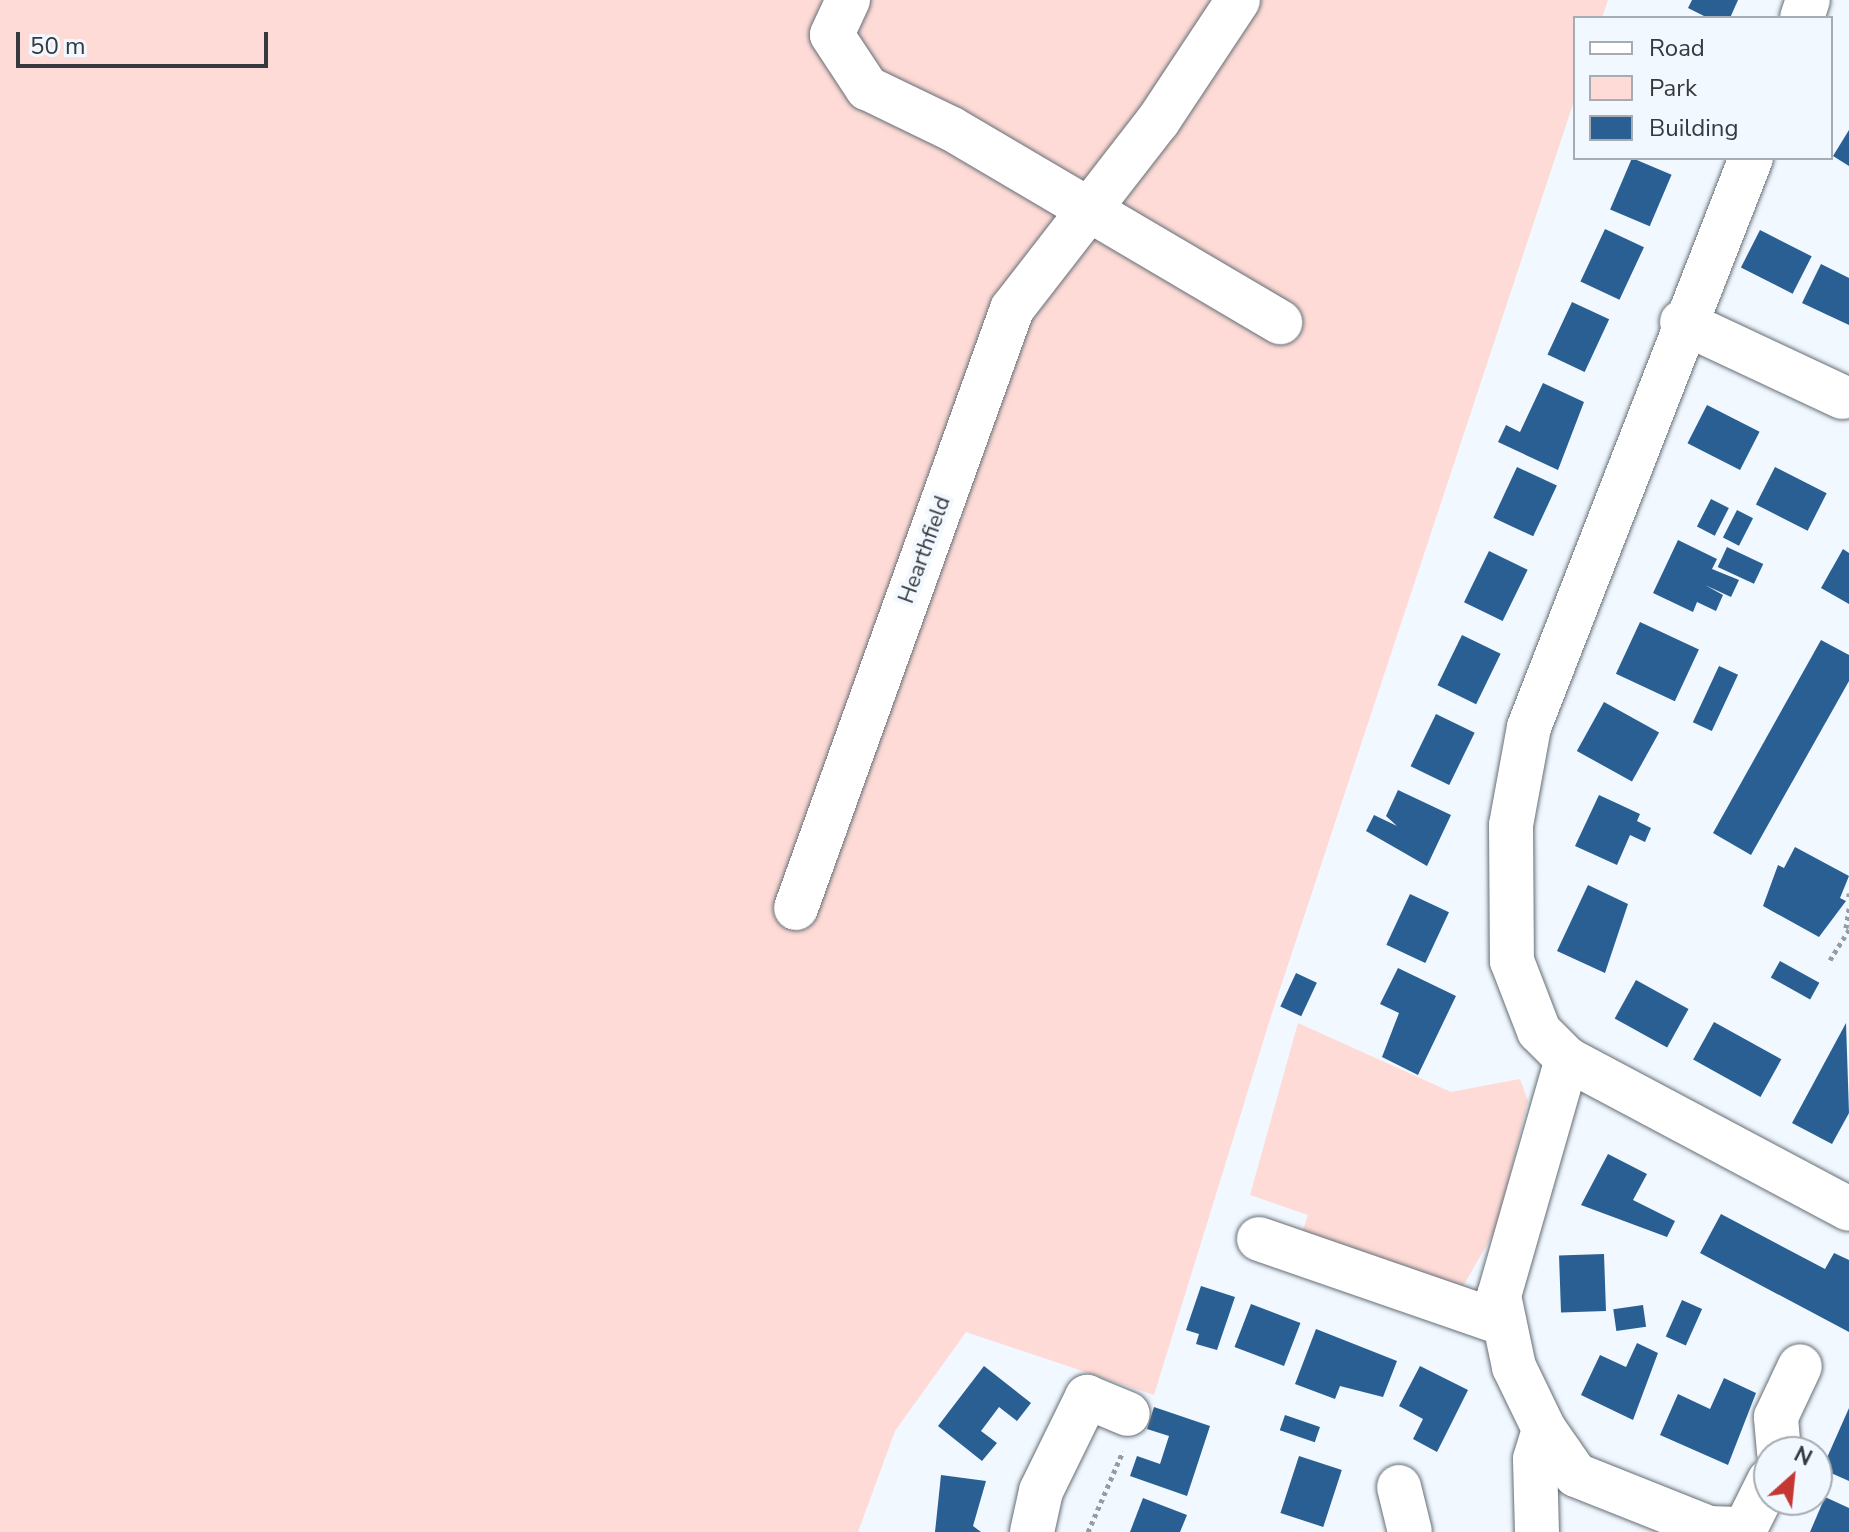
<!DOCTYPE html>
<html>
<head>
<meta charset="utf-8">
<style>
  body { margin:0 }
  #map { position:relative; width:1849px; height:1532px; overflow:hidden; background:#f1f8ff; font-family:"Nunito Sans",sans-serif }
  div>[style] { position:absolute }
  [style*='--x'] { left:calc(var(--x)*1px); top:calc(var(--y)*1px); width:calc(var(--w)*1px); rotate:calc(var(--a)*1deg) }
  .green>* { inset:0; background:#fedbd6 }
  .building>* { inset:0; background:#295f92; transform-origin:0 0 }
  .path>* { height:5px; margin-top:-2.5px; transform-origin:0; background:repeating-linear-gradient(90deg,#969ca1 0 4px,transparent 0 8px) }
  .roads { filter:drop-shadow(0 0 2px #666e76) drop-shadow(0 0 2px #666e76) }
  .minor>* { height:44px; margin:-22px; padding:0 22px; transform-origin:22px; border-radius:22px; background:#fff }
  span { translate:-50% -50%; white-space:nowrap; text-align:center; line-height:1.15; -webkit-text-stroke:8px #f1f8ff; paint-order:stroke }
  .street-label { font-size:22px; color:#36393d }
  .legend { position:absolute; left:1573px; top:16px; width:260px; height:144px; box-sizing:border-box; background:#f1f8ff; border:2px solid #a6acb1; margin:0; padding:10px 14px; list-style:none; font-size:24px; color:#36393d }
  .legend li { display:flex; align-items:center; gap:16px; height:40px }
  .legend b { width:40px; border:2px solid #a6acb1 }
  .north { position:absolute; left:1753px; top:1436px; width:80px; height:80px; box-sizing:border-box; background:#f1f8ff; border:2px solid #a6acb1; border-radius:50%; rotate:27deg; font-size:22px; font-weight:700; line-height:32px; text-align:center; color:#36393d }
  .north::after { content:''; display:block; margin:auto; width:28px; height:36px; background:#c53732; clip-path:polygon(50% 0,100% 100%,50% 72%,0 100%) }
  .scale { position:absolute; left:16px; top:32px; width:252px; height:36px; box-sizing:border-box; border:4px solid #36393d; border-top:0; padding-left:10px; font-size:24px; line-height:28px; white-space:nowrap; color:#36393d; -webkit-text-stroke:6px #f1f8ff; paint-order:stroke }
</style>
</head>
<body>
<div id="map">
  <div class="green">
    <div style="clip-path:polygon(0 0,1608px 0,1602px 18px,1575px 18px,1575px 98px,1271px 1016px,1154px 1395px,966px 1332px,895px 1431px,858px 1532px,0 1532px)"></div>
    <div style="clip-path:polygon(1298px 1023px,1451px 1092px,1520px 1079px,1528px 1101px,1496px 1229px,1459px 1293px,1300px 1239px,1308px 1215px,1250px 1195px)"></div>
  </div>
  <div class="building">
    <div style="clip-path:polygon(1692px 0,1738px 0,1730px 18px,1708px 18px,1688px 8px)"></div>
    <div style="clip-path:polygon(1849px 130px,1849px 166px,1833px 156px)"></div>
    <div style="left:1632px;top:158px;width:43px;height:56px;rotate:23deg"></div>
    <div style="left:1605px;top:229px;width:43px;height:58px;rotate:25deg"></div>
    <div style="left:1760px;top:230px;width:58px;height:42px;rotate:27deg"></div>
    <div style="clip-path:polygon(1821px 264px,1849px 278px,1849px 325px,1802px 303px)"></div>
    <div style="left:1572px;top:302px;width:41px;height:58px;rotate:25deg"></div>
    <div style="clip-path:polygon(1543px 383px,1584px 402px,1558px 470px,1498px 442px,1506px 425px,1520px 432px)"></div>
    <div style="left:1707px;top:405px;width:59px;height:43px;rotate:27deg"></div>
    <div style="left:1517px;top:467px;width:44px;height:56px;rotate:25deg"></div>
    <div style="left:1775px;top:467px;width:58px;height:42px;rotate:27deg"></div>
    <div style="left:1711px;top:499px;width:20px;height:31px;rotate:27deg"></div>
    <div style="left:1737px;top:510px;width:18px;height:31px;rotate:27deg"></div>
    <div style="clip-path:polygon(1678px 540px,1717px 559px,1712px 569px,1739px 580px,1731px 597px,1705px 585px,1723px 595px,1716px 611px,1697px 602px,1693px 612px,1653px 593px)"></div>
    <div style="left:1727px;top:547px;width:40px;height:22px;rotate:25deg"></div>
    <div style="clip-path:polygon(1843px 549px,1849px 553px,1849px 604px,1821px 588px)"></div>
    <div style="left:1489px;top:551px;width:43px;height:57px;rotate:26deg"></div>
    <div style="left:1640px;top:622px;width:65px;height:57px;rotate:25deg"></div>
    <div style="left:1462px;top:635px;width:43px;height:56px;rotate:26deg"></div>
    <div style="clip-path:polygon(1821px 640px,1849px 655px,1849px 681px,1751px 855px,1713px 833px)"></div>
    <div style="left:1719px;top:666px;width:21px;height:62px;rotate:25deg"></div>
    <div style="left:1604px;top:702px;width:63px;height:56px;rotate:29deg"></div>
    <div style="left:1436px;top:714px;width:43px;height:58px;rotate:26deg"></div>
    <div style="clip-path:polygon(1398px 790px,1451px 815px,1427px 866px,1366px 831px,1374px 815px,1397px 826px,1386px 816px)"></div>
    <div style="clip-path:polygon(1599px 795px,1640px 814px,1637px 821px,1651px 828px,1645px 842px,1630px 835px,1617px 865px,1575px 846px)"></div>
    <div style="clip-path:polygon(1795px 847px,1849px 876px,1840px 898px,1846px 901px,1819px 937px,1763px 906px,1778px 865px,1784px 868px)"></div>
    <div style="clip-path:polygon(1588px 885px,1628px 904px,1605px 973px,1557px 951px)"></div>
    <div style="left:1410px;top:894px;width:43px;height:56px;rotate:25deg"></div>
    <div style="left:1780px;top:961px;width:45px;height:19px;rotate:29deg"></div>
    <div style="clip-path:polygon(1398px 968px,1456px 996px,1418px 1075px,1382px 1057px,1399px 1013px,1380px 1004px)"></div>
    <div style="left:1296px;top:973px;width:23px;height:37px;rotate:25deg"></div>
    <div style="left:1636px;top:980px;width:60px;height:44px;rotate:29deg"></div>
    <div style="left:1714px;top:1022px;width:77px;height:43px;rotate:29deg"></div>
    <div style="clip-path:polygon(1846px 1023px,1849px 1113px,1832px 1144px,1792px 1123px)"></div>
    <div style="clip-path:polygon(1608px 1154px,1647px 1174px,1633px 1200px,1675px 1221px,1667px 1237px,1581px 1205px)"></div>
    <div style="clip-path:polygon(1721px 1214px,1825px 1269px,1834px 1253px,1849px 1260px,1849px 1332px,1700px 1253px)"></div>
    <div style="left:1604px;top:1254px;width:57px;height:45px;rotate:88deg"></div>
    <div style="clip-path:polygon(1201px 1286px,1235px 1297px,1217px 1350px,1196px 1344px,1199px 1334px,1186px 1330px)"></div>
    <div style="left:1682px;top:1300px;width:22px;height:40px;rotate:24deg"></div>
    <div style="left:1251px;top:1304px;width:53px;height:46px;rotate:21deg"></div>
    <div style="left:1643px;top:1305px;width:22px;height:30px;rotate:82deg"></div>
    <div style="clip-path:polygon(1316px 1329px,1397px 1361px,1383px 1397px,1340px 1386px,1335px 1399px,1295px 1384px)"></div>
    <div style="clip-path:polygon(1637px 1343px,1658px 1353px,1633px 1420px,1581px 1395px,1600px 1355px,1626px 1367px)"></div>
    <div style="clip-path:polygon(984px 1366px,1031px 1403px,1017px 1421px,999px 1407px,981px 1431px,997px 1443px,982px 1461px,938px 1426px)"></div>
    <div style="clip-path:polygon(1420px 1366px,1468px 1390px,1437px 1452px,1413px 1439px,1423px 1419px,1399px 1406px)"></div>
    <div style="clip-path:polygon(1724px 1378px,1756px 1393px,1728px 1465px,1660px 1435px,1678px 1394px,1710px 1409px)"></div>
    <div style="clip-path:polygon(1154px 1407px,1210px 1426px,1187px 1496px,1130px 1476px,1137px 1456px,1160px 1464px,1169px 1436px,1147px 1429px)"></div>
    <div style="clip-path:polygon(1849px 1408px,1849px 1481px,1822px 1469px)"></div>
    <div style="left:1285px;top:1415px;width:37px;height:16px;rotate:19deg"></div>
    <div style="left:1299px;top:1456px;width:45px;height:60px;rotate:18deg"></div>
    <div style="clip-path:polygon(941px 1475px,986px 1481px,973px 1526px,981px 1532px,935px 1532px)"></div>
    <div style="clip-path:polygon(1825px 1497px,1849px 1508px,1849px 1532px,1810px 1532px)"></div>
    <div style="clip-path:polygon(1143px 1498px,1187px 1515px,1180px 1532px,1130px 1532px)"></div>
  </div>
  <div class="path">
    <div style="--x:1849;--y:893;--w:5;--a:90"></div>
    <div style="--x:1846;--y:928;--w:20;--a:-81"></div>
    <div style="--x:1830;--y:960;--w:36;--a:-58"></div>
    <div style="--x:1088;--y:1532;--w:88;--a:-66.6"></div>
  </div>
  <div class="roads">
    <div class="minor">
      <div style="--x:848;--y:0;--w:38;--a:115"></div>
      <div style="--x:832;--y:35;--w:64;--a:56.6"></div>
      <div style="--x:867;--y:88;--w:94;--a:25.8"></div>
      <div style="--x:952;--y:129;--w:381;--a:30.5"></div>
      <div style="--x:1802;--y:18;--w:19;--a:-72"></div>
      <div style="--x:1751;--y:158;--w:611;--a:111.31"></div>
      <div style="--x:1529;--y:727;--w:100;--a:100.4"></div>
      <div style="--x:1511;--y:825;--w:136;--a:89.6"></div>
      <div style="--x:1512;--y:961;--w:75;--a:68.9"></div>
      <div style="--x:1539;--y:1031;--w:40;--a:45"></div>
      <div style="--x:1567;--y:1059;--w:319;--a:28"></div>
      <div style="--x:1682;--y:322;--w:177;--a:25.1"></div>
      <div style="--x:796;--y:908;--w:637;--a:-70.17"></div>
      <div style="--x:1012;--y:309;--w:238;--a:-52.2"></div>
      <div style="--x:1158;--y:121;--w:145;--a:-56.5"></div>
      <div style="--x:1259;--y:1239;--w:254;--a:19.1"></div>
      <div style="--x:1544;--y:1429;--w:56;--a:55.2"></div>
      <div style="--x:1576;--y:1475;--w:143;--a:21.7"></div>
      <div style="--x:1709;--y:1528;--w:36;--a:2"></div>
      <div style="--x:1745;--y:1529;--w:54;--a:-63.4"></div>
      <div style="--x:1779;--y:1452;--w:35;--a:-95"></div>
      <div style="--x:1776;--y:1417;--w:56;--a:-64.8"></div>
      <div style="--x:1399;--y:1487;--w:46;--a:76.3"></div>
      <div style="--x:1032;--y:1532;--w:42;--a:-77.6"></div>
      <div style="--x:1041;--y:1491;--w:105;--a:-63.9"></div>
      <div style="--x:1087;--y:1397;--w:44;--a:22.5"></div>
      <div style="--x:1537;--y:1532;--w:73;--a:-91.6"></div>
      <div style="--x:1535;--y:1459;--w:31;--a:-73"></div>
      <div style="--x:1544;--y:1429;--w:69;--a:-115.8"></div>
      <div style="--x:1514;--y:1367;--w:73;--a:-101.9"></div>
      <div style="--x:1499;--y:1296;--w:247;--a:-74"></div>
    </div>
  </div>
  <div class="street-label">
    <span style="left:925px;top:550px;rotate:-70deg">Hearthfield</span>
  </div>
  <ul class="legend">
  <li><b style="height:10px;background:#fff"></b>Road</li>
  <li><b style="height:22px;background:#fedbd6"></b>Park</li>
  <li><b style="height:22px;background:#295f92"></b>Building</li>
  </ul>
  <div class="north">N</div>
  <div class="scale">50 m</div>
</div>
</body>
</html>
